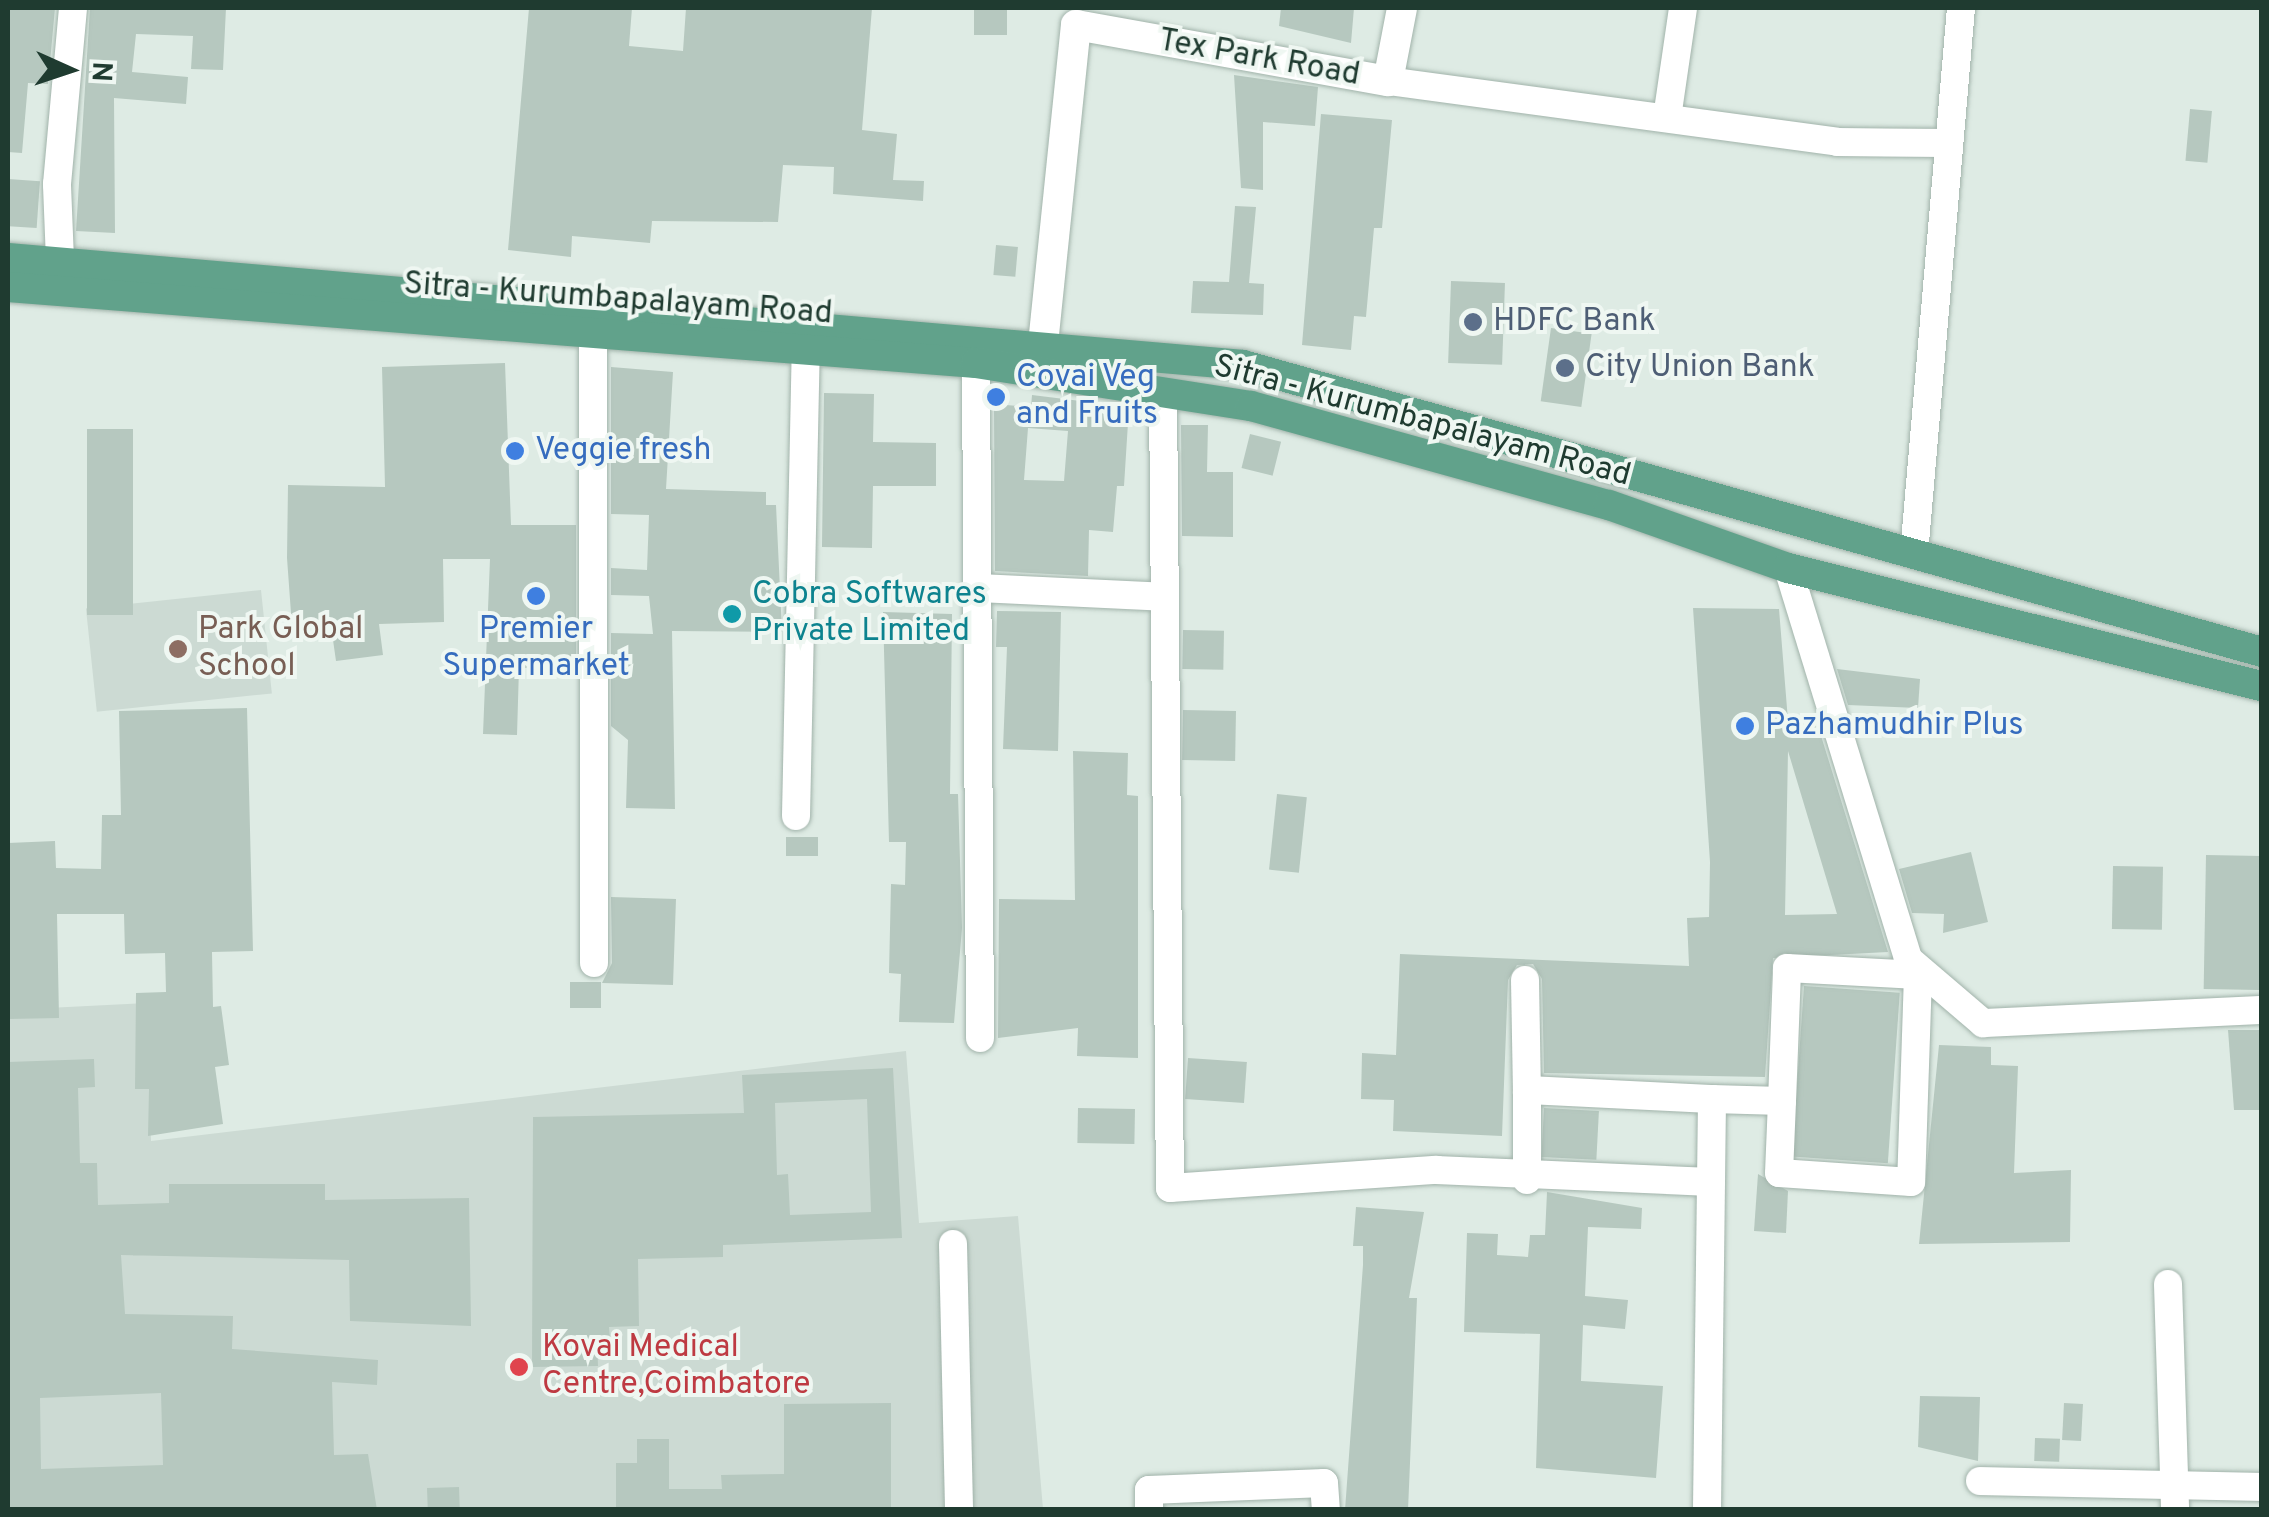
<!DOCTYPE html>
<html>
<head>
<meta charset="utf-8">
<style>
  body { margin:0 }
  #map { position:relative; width:2269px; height:1517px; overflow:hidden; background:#deebe4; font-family:Overpass,sans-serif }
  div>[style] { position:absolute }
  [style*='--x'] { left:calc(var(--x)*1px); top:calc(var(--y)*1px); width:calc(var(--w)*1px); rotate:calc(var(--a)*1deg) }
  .built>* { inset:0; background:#ccdad3; transform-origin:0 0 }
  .building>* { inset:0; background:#b6c8bf; transform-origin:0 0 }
  .roads { filter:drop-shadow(0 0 2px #a1b3aa) drop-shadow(0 0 2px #a1b3aa) }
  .street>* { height:28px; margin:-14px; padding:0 14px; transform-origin:14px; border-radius:14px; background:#fff }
  .secondary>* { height:30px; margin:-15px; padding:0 15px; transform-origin:15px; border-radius:15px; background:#fff }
  .primary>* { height:30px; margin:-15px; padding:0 15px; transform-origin:15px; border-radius:15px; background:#61a28b }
  .dots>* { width:28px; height:28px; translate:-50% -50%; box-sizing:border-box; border:5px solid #eff7f2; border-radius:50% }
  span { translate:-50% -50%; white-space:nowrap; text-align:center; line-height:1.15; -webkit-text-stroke:8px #eff7f2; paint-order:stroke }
  .street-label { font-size:32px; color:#1f3b30 }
  .service-label { font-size:32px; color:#4e5e75 }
  .left { translate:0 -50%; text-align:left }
  .shop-label { font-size:32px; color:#366cbe }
  .culture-label { font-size:32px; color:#0d838f }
  .education-label { font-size:32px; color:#785e54 }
  .health-label { font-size:32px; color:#be3a42 }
  .frame { position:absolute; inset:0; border:10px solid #1f3b30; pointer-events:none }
  .north { position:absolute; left:20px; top:20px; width:100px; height:100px; -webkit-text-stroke:8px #eff7f2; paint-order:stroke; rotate:93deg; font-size:28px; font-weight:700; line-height:40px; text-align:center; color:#1f3b30 }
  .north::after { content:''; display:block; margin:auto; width:35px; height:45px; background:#1f3b30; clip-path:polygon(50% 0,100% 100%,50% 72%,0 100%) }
</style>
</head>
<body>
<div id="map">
  <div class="built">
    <div style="left:261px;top:590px;width:104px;height:176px;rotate:84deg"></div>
    <div style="clip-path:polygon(147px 1003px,151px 1141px,906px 1051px,919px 1223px,1018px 1216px,1043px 1509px,8px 1510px,8px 1010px)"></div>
  </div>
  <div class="building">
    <div style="clip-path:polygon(8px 8px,55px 8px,48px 84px,28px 83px,22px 153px,8px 152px)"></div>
    <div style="clip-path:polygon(90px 8px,226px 8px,223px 70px,191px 69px,193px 36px,136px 34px,132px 72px,188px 77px,186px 104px,114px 98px,115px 233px,76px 231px)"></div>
    <div style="clip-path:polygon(529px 8px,632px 8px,629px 46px,683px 51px,686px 8px,872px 8px,862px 130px,897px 134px,893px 180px,924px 181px,923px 201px,833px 194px,834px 167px,783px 165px,778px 222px,652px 221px,650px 243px,572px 236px,571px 257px,508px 250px)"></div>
    <div style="left:974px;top:8px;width:33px;height:27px"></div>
    <div style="clip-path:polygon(1281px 8px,1354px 8px,1351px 43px,1279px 26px)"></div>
    <div style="clip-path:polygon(1234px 75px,1318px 87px,1315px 126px,1263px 122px,1263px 190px,1241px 188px)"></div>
    <div style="left:2190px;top:109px;width:22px;height:52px;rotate:5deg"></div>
    <div style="clip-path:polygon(1321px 114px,1392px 120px,1382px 228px,1374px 228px,1366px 317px,1354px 316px,1351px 350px,1302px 345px)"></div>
    <div style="left:8px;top:179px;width:32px;height:47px;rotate:4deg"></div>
    <div style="clip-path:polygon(1235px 206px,1256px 207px,1249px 283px,1264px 284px,1263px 315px,1191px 313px,1193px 281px,1229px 282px)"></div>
    <div style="left:996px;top:245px;width:22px;height:30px;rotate:5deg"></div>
    <div style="left:1451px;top:281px;width:54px;height:82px;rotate:2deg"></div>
    <div style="left:1551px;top:328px;width:41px;height:74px;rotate:8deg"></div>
    <div style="clip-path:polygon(505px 363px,511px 525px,576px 525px,576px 668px,519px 668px,517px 735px,483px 734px,490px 559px,443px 559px,444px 622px,379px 624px,383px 655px,336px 661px,331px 626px,292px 627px,287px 558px,288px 485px,385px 487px,382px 367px)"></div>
    <div style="clip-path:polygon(611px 367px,673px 372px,666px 489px,766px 492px,766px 505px,776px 505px,782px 632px,672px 631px,675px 809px,626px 808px,628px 740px,611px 726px,611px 633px,653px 634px,649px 596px,611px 595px,611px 568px,647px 570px,649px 515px,611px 514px)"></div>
    <div style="clip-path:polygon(824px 393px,874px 394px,873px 442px,936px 443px,936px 486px,873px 486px,872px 548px,822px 547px)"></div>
    <div style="clip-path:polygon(evenodd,1032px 395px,1129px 407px,1124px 486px,1117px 486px,1113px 532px,1089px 530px,1088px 576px,995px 571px,994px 404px,1031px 407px,1032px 395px,1028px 428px,1068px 431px,1064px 481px,1024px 480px,1028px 428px)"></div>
    <div style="clip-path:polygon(1181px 425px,1208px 425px,1207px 472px,1233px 472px,1233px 537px,1182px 536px)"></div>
    <div style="left:87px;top:429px;width:46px;height:186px"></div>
    <div style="left:1250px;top:434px;width:32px;height:35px;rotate:14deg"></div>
    <div style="clip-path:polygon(evenodd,1693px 608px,1779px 609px,1789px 733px,1818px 726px,1888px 952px,1773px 958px,1765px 1077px,1544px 1073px,1542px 979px,1533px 964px,1517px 965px,1508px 980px,1502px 1136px,1393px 1131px,1394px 1100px,1361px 1099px,1362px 1053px,1396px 1055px,1400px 954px,1689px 966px,1687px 918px,1709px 917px,1710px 862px,1693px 608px,1788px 751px,1837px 914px,1785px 915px,1788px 751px)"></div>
    <div style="clip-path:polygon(997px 611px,1061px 612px,1058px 751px,1003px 749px,1007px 647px,996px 647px)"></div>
    <div style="clip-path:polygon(883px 612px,952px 614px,950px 794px,958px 794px,962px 928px,954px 1023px,899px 1022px,901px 974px,889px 973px,891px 884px,905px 885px,906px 842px,889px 842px)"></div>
    <div style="left:1183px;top:630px;width:41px;height:39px;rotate:1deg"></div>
    <div style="clip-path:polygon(1837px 669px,1920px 679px,1918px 708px,1848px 705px)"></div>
    <div style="clip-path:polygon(247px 708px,253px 951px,212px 952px,213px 1007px,221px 1006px,229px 1065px,215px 1067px,223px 1124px,148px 1136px,149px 1089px,135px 1089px,136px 993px,166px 992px,165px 953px,125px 954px,124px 914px,57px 914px,59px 1018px,8px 1019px,8px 843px,55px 841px,56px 868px,101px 869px,102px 815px,121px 815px,119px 711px)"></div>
    <div style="left:1183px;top:710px;width:53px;height:50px;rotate:1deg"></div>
    <div style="clip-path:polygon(1073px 751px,1128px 753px,1127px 795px,1138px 796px,1138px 1058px,1077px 1056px,1078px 1028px,998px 1038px,999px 899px,1075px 900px)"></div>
    <div style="left:1277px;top:794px;width:30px;height:76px;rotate:6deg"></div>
    <div style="left:786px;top:837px;width:32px;height:19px"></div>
    <div style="clip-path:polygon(1971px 852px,1988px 922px,1943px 933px,1944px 914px,1912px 913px,1899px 869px)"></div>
    <div style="left:2206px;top:855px;width:56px;height:134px;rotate:1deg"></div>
    <div style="left:2113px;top:866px;width:50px;height:63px;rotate:1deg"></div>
    <div style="clip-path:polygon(611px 897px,676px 899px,673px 985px,602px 983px,612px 963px)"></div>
    <div style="left:570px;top:982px;width:31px;height:26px"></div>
    <div style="left:1804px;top:986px;width:96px;height:171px;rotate:4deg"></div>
    <div style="clip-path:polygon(2228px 1030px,2262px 1030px,2262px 1110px,2234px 1110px)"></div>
    <div style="clip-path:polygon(1939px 1045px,1991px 1047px,1991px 1065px,2018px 1066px,2014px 1173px,2071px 1170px,2070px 1242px,1919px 1244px)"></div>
    <div style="left:1188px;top:1058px;width:59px;height:41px;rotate:4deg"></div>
    <div style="clip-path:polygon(evenodd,94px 1059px,95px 1087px,78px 1088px,80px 1163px,97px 1163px,98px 1205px,169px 1203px,169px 1184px,325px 1184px,325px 1200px,469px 1198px,471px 1326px,350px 1321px,349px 1260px,121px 1255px,125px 1314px,233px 1316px,232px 1349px,378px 1360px,377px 1385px,332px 1382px,334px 1455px,368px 1454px,377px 1510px,8px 1510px,8px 1062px,94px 1059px,161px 1393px,163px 1465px,41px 1469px,40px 1398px,161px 1393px)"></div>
    <div style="clip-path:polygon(evenodd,893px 1068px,902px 1238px,723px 1245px,723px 1257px,638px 1259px,639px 1326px,609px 1327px,610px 1340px,597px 1340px,598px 1366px,532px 1367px,533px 1117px,744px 1113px,742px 1075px,893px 1068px,867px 1099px,871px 1212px,790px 1215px,788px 1174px,777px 1175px,775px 1103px,867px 1099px)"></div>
    <div style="left:1078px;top:1108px;width:57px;height:35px;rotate:1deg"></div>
    <div style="left:1544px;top:1108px;width:55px;height:49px;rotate:3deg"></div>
    <div style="clip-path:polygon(1758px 1174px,1788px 1191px,1786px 1233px,1754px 1231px)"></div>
    <div style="clip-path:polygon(1547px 1192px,1642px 1208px,1641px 1229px,1588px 1227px,1585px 1296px,1628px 1300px,1625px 1329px,1583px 1325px,1581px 1381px,1663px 1386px,1656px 1478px,1536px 1468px,1540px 1334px,1464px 1332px,1467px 1233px,1498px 1234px,1497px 1255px,1528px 1257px,1530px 1235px,1545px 1235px)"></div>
    <div style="clip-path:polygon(1356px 1207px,1424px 1212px,1409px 1298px,1417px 1298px,1408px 1510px,1345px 1510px,1363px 1265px,1363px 1246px,1353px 1246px)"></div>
    <div style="clip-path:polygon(1920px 1396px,1980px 1397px,1978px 1461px,1918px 1447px)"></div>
    <div style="clip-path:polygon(891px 1403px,891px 1510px,616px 1510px,616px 1463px,637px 1463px,637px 1439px,669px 1439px,669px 1489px,722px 1489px,721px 1475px,784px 1474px,784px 1404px)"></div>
    <div style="left:2064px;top:1403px;width:19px;height:37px;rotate:3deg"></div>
    <div style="left:2035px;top:1438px;width:25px;height:23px;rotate:2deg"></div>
    <div style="left:459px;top:1487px;width:23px;height:32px;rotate:88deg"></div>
  </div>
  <div class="roads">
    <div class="street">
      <div style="--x:1388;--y:81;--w:453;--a:7.7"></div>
      <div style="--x:1837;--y:142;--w:110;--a:0.5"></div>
      <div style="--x:1667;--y:118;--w:111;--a:-81.7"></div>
      <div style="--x:61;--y:285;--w:101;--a:-92.3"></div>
      <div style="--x:57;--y:184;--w:177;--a:-84.8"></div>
      <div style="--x:593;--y:334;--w:629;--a:89.91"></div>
      <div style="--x:976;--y:363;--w:675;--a:89.66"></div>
      <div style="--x:1163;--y:393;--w:795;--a:89.5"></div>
      <div style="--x:1170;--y:1188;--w:267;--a:-3.9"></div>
      <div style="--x:1436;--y:1170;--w:275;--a:2.5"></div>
      <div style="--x:1711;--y:1182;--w:328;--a:90.7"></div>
      <div style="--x:1914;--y:554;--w:548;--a:-85.08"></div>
      <div style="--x:1788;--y:568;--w:409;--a:72.9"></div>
      <div style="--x:1908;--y:959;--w:99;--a:40.5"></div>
      <div style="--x:1983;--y:1023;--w:279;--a:-2.7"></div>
      <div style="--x:977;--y:588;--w:188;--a:2.7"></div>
      <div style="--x:796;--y:816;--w:466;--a:-88.8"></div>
      <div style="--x:1525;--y:980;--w:110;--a:89"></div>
      <div style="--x:1527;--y:1090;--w:185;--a:2.8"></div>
      <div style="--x:1527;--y:1180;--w:90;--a:-90"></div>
      <div style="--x:1711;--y:1182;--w:83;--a:-89.3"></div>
      <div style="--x:1712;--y:1099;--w:70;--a:1.6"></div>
      <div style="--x:1782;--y:1101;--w:133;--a:-87.8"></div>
      <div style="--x:1787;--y:968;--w:131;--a:3.1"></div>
      <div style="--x:1918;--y:975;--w:207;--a:91.9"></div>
      <div style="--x:1911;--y:1182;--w:132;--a:-176.1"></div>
      <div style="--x:1779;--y:1173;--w:72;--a:-87.6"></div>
      <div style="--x:953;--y:1244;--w:266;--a:88.7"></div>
      <div style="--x:2168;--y:1284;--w:226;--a:88.2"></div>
      <div style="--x:1980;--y:1481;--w:282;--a:1.2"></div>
      <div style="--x:1149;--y:1510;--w:20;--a:-90"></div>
      <div style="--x:1149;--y:1490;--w:175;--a:-2.3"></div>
      <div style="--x:1324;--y:1483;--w:27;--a:86"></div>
    </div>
    <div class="secondary">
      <div style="--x:1040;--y:373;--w:350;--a:-84.1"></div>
      <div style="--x:1076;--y:25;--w:317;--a:10.2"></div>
      <div style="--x:1388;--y:81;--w:74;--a:-79.1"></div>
    </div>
    <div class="primary">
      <div style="--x:8;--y:258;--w:1240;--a:4.95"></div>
      <div style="--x:1243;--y:365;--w:1059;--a:15.73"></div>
      <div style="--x:8;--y:287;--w:971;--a:4.49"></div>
      <div style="--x:976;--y:363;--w:278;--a:8.9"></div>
      <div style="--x:1251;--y:406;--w:371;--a:15.5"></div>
      <div style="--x:1609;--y:505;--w:190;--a:19.4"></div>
      <div style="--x:1788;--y:568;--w:488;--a:14"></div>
    </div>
  </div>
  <div class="dots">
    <div style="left:1473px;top:322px;background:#5c6f8a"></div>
    <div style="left:1565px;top:368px;background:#5c6f8a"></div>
    <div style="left:996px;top:397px;background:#3f7fe0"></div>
    <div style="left:515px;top:451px;background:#3f7fe0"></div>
    <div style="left:536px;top:596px;background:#3f7fe0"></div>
    <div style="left:732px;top:614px;background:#0f9aa8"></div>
    <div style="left:178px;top:649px;background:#8d6e63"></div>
    <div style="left:1745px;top:726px;background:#3f7fe0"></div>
    <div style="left:519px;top:1367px;background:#e0444e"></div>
  </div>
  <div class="street-label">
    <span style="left:1259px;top:59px;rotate:10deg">Tex Park Road</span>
    <span style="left:618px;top:300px;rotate:4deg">Sitra - Kurumbapalayam Road</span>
    <span style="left:1422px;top:422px;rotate:15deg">Sitra - Kurumbapalayam Road</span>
  </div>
  <div class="service-label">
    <span class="left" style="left:1493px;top:322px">HDFC Bank</span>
    <span class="left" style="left:1585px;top:368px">City Union Bank</span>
  </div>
  <div class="shop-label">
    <span class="left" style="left:1016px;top:397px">Covai Veg<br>and Fruits</span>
    <span class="left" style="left:535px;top:451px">Veggie fresh</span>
    <span style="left:536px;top:649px">Premier<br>Supermarket</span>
    <span class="left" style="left:1765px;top:726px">Pazhamudhir Plus</span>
  </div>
  <div class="culture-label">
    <span class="left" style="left:752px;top:614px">Cobra Softwares<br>Private Limited</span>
  </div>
  <div class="education-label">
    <span class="left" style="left:198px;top:649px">Park Global<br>School</span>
  </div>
  <div class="health-label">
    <span class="left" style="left:542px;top:1367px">Kovai Medical<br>Centre,Coimbatore</span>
  </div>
  <div class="frame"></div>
  <div class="north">N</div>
</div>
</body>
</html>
